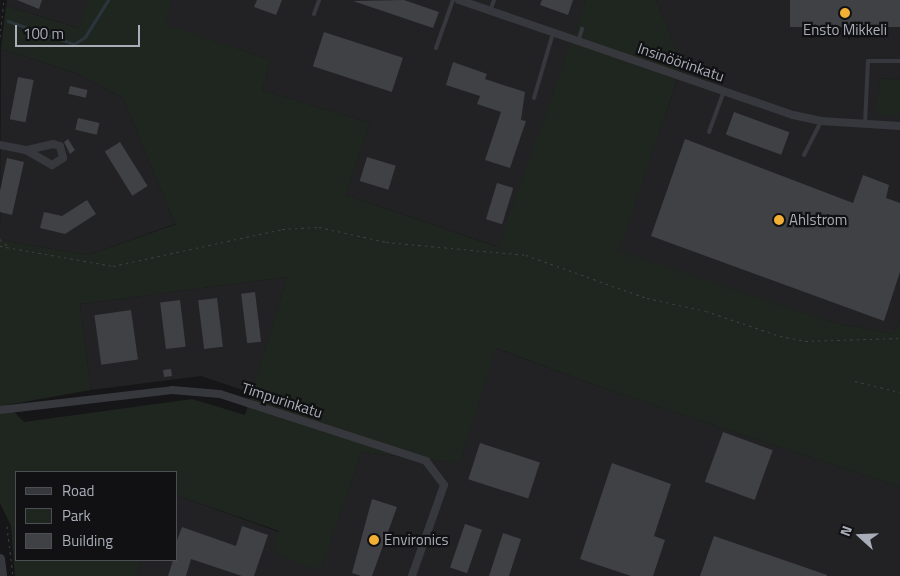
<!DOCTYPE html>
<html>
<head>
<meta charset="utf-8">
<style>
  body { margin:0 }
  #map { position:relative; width:900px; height:576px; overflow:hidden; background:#161618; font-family:"Titillium Web",sans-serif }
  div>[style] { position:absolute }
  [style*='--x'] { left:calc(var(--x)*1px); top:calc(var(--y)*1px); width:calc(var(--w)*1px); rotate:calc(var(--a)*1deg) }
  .built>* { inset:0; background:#222225 }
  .green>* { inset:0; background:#1e261f }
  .stream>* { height:2.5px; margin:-1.25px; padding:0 1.25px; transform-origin:1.25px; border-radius:1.25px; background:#2c353c }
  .building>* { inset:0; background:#404145; transform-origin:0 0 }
  .path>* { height:1px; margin-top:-0.5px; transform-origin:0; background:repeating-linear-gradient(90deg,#3d3f44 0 2.5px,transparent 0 6.5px) }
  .service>* { height:4px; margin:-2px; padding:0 2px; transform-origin:2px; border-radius:2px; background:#37383d }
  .minor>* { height:8px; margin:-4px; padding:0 4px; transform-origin:4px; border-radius:4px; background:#37383d }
  .tertiary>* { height:10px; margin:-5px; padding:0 5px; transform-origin:5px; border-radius:5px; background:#37383d }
  .dots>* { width:14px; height:14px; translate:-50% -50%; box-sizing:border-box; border:2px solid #111113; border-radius:50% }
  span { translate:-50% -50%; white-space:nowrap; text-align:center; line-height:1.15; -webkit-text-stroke:4.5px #111113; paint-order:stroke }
  .poi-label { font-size:15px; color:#a8adb8 }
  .left { translate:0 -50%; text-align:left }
  .street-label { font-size:15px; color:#a8adb8 }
  .legend { position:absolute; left:15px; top:471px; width:162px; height:90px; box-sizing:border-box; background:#111113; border:1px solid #4d4f55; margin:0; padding:6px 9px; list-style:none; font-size:15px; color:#a8adb8 }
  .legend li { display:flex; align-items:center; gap:10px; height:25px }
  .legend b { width:25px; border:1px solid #4d4f55 }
  .north { position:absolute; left:835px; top:511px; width:50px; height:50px; -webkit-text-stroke:4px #111113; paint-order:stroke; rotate:290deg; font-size:14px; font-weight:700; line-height:20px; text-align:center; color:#a8adb8 }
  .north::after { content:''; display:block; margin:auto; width:18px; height:22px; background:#a8adb8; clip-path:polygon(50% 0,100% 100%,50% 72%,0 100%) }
  .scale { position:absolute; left:15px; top:25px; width:125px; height:22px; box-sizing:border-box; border:2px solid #a8adb8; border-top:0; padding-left:6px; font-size:15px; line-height:18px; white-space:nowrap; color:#a8adb8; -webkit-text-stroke:4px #111113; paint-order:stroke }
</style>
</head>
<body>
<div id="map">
  <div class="built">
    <div style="clip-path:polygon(7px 0,89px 0,79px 28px,6px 6px)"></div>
    <div style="clip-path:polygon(172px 0,586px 0,499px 247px,346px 195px,370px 123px,262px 90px,271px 60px,164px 24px)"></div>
    <div style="clip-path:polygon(656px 0,900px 0,900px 80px,880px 78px,877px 115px,900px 115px,900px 321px,892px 334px,835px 323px,618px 252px,682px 66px)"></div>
    <div style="clip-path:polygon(1px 49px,76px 73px,123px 98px,175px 224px,88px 255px,0 240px)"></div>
    <div style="clip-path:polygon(287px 277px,252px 393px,201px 376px,91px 390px,80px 304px)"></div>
    <div style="clip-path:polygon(495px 348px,617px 393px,900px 487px,900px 576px,137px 576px,142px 560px,176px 560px,176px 495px,279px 532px,320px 570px,362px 452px,460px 463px)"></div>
  </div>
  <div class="green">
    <div style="clip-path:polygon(evenodd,89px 0,172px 0,165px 24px,271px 60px,262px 90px,370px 123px,346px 195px,498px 247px,586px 0,656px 0,682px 65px,619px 251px,835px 323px,892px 334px,900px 321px,900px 487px,617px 393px,496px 348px,460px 463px,362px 452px,320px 571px,273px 553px,279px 531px,176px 495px,176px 472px,16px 472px,16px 560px,142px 560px,137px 576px,15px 576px,11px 526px,0 503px,0 240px,88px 255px,177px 224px,175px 224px,123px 98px,76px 73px,1px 49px,6px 6px,78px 28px,89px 0,287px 277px,245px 415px,192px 399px,24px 422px,7px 405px,91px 390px,80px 304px,287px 277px)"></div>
    <div style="clip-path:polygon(880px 78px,900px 80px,900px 115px,876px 115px)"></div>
  </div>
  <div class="stream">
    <div style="--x:8;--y:21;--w:70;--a:19.2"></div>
    <div style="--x:74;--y:44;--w:13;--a:-32"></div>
    <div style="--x:85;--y:37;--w:44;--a:-58.1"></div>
  </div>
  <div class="building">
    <div style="clip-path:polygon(17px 0,42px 0,39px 9px)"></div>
    <div style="clip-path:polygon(257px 0,282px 0,276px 15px,254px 7px)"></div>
    <div style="clip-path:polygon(404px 0,439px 12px,433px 28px,353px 1px)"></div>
    <div style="clip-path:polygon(542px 0,573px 0,568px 15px,540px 5px)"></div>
    <div style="left:790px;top:0;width:110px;height:27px"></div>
    <div style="left:324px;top:32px;width:83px;height:36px;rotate:18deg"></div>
    <div style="clip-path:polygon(453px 62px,487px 74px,485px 79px,525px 92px,521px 120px,526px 121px,510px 168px,485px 160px,501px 112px,477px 104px,480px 96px,446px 85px)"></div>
    <div style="left:18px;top:77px;width:16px;height:43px;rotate:11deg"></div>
    <div style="left:70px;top:86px;width:18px;height:8px;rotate:13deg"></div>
    <div style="left:734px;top:112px;width:59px;height:24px;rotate:20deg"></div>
    <div style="left:78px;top:118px;width:22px;height:12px;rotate:13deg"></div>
    <div style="clip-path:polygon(68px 139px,75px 150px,70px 154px,64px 142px)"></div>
    <div style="clip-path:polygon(685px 139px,853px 203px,863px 175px,889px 185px,886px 198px,900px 203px,900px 272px,884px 321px,651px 236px)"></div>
    <div style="left:120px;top:142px;width:52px;height:18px;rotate:58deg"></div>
    <div style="left:367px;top:157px;width:30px;height:25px;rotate:17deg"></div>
    <div style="clip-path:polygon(7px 158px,24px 162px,12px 215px,0 212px,0 191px)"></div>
    <div style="left:497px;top:183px;width:17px;height:38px;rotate:17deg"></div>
    <div style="clip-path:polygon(87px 200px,96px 214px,65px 234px,40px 228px,44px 212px,62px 216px)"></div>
    <div style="left:255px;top:292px;width:50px;height:14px;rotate:83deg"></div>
    <div style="left:217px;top:298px;width:49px;height:19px;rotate:83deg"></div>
    <div style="left:180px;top:300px;width:47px;height:20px;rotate:83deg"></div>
    <div style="left:131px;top:310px;width:50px;height:37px;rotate:82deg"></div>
    <div style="left:171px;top:369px;width:7px;height:8px;rotate:82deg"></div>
    <div style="left:723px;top:432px;width:53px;height:53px;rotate:20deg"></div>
    <div style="left:480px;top:443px;width:63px;height:38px;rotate:18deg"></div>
    <div style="clip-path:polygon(612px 463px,671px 484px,654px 536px,665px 540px,653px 576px,631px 576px,580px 559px)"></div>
    <div style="clip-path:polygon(372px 499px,397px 507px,372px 576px,361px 576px,352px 573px)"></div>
    <div style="left:465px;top:524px;width:18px;height:46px;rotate:19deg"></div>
    <div style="clip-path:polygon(242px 526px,268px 535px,254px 576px,242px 576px,191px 559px,186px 576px,168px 576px,173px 560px,176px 560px,176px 543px,182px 527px,236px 546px)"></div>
    <div style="clip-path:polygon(503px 533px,521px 539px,509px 576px,489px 576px)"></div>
    <div style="clip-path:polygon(714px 536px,827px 575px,827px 576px,700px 576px)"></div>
  </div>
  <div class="path">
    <div style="--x:0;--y:37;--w:37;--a:-84"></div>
    <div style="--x:0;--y:239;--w:12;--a:42"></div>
    <div style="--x:0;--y:246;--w:115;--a:10"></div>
    <div style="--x:113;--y:266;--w:173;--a:-12.3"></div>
    <div style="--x:282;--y:229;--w:37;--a:-3"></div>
    <div style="--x:319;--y:227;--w:69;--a:12.6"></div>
    <div style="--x:386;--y:242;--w:141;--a:5.3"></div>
    <div style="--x:526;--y:255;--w:128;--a:19.6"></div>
    <div style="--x:647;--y:298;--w:60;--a:12.4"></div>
    <div style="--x:706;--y:311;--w:78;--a:18.7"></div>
    <div style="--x:780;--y:336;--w:25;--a:11"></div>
    <div style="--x:805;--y:341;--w:95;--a:-1.8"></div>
    <div style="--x:855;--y:381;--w:46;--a:13.7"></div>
    <div style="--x:7;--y:526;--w:50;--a:83.2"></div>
  </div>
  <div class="service">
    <div style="--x:490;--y:11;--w:12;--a:-70"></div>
    <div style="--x:314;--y:14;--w:15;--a:-70"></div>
    <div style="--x:578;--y:42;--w:14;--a:-73"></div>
    <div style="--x:436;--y:48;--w:51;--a:-70.5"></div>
    <div style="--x:534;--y:98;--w:68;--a:-73.7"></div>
    <div style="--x:865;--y:124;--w:63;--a:-87.3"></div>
    <div style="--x:868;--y:61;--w:32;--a:0"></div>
    <div style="--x:709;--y:132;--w:44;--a:-69.9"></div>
    <div style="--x:804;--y:155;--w:38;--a:-63"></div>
  </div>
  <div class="minor">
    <div style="--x:459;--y:0;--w:353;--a:19"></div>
    <div style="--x:793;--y:115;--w:29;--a:12"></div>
    <div style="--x:821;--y:121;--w:79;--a:3.6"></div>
    <div style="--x:0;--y:145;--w:26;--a:11"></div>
    <div style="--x:26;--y:150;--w:30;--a:30"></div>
    <div style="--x:52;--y:165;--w:13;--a:-32"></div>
    <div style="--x:63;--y:158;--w:12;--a:-104"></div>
    <div style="--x:60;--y:146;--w:7;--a:-164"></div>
    <div style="--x:53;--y:144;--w:28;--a:167"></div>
    <div style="--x:0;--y:410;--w:173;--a:-6.6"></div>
    <div style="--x:172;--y:390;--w:48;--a:4.8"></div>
    <div style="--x:220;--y:394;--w:217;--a:18"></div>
    <div style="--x:426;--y:461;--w:30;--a:53"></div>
    <div style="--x:444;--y:485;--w:96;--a:109.4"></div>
  </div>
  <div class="tertiary">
    <div style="--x:0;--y:559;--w:17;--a:83"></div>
  </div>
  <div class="dots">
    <div style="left:845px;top:13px;background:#f2b134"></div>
    <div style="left:779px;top:220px;background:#f2b134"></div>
    <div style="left:374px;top:540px;background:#f2b134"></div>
  </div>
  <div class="poi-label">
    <span style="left:845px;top:30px">Ensto Mikkeli</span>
    <span class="left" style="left:789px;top:220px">Ahlstrom</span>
    <span class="left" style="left:384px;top:540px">Environics</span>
  </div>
  <div class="street-label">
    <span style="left:681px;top:62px;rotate:19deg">Insinöörinkatu</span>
    <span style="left:282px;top:400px;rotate:18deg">Timpurinkatu</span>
  </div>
  <ul class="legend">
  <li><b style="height:6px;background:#37383d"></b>Road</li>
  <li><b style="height:14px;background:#1e261f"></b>Park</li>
  <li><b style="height:14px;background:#404145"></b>Building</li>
  </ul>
  <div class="north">N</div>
  <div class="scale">100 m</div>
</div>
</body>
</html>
